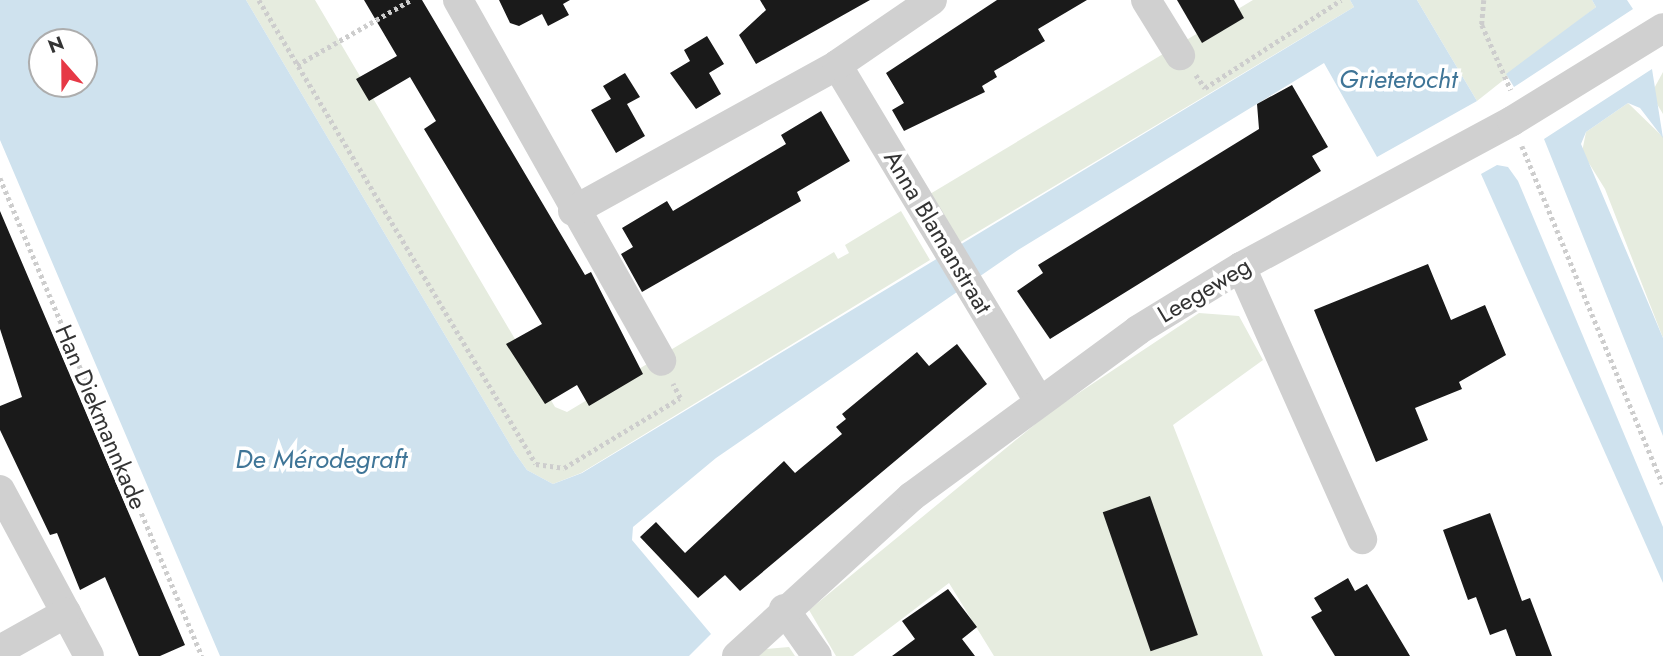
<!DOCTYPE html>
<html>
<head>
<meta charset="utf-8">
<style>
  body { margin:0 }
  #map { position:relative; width:1663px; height:656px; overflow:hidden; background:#fff; font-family:Jost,sans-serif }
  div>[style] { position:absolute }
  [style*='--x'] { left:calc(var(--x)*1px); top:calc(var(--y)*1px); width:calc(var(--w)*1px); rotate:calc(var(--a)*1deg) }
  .green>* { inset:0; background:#e6ecdf }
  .water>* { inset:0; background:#cfe2ee }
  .building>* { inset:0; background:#1a1a1a; transform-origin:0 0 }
  .path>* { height:4.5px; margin-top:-2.25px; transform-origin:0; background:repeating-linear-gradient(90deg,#cdcdcd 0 3.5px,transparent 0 7px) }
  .minor>* { height:30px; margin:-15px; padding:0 15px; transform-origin:15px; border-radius:15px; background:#d0d0d0 }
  span { translate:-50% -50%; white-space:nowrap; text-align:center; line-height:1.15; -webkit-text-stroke:7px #fff; paint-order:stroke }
  .street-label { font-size:24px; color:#333 }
  .water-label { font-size:26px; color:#3f7597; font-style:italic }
  .north { position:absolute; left:28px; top:28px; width:70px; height:70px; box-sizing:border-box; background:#fff; border:2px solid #adadad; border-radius:50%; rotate:339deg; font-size:19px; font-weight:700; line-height:28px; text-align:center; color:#333 }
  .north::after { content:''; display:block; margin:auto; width:24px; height:32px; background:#e63946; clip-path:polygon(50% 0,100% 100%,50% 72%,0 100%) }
</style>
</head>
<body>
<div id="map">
  <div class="green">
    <div style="clip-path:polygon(246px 0,315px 0,555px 407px,567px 412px,834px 252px,838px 259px,849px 253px,845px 245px,901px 211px,930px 260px,581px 473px,553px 484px,527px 470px,515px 453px)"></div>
    <div style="clip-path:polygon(1253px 0,1350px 0,1354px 7px,959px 243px,930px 194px)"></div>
    <div style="clip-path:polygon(1417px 0,1592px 0,1596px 7px,1477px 101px)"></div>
    <div style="clip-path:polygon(1663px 72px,1663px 114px,1651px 94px)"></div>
    <div style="clip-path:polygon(1628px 103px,1663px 137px,1663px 338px,1605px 189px,1582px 152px,1586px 132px)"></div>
    <div style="clip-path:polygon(1199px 313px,1239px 316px,1263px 360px,1173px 425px,1263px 656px,994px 656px,949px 583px,853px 656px,836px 656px,809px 610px,1050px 412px)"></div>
    <div style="clip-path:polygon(789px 647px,795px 656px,759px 656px,766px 649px)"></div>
  </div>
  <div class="water">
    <div style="clip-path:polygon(evenodd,0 0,246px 0,515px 453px,527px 470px,553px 484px,582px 473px,1354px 7px,1350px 0,1417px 0,1477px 101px,1377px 157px,1324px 63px,1018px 250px,716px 458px,633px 527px,632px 540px,711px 634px,689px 656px,220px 656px,0 140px,0 0,42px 42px,84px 42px,84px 84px,42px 84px,42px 42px)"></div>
    <div style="clip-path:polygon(1592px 0,1627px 0,1633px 9px,1514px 87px,1506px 74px,1596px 7px)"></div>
    <div style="clip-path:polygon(1652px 69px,1663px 138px,1640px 108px,1628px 103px,1586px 132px,1581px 144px,1663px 338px,1663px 436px,1544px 139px)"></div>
    <div style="clip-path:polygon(1497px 165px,1508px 167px,1518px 181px,1663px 527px,1663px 583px,1481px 174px)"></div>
  </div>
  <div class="building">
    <div style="clip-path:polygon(364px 0,422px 0,585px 275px,591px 272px,643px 374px,589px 406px,577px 385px,545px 404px,506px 344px,542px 324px,424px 129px,436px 121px,410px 77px,369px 101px,356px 79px,397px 56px)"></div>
    <div style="clip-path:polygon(499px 0,570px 0,563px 4px,569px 15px,548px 26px,542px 14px,519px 26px,510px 23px)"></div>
    <div style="clip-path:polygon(760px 0,870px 0,756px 64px,739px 35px,766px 10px)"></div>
    <div style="clip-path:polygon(997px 0,1087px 0,1038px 29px,1045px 41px,994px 71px,997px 77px,982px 86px,985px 92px,904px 131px,892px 110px,904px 103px,886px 73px)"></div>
    <div style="clip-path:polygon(1177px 0,1234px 0,1244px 18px,1202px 43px)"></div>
    <div style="clip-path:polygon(707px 36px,724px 64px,709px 73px,721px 94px,696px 109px,670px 73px,690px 61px,684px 50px)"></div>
    <div style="clip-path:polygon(625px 73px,640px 97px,627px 104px,645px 136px,616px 153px,591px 110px,611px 99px,603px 86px)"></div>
    <div style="clip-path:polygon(1292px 85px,1328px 147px,1312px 156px,1321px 171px,1050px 339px,1017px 291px,1043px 273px,1038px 265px,1259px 129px,1257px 104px)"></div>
    <div style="clip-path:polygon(821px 111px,850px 161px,797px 192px,801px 201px,642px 292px,621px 254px,633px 247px,622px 228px,667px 201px,673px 211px,786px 144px,781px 135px)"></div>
    <div style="clip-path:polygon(0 211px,185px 645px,160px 656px,139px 656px,105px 577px,80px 590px,57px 533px,50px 535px,0 430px,0 406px,22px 397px,0 329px)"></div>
    <div style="clip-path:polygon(1428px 264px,1451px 320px,1485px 305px,1506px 355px,1459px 382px,1462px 389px,1415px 408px,1428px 440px,1376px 462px,1314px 310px)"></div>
    <div style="clip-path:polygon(957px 344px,987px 384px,740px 591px,725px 575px,698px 598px,640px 537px,656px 522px,685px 553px,784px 461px,795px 473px,842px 434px,836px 427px,846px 419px,842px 414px,917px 352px,929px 366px)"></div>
    <div style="left:1150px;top:496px;width:147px;height:50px;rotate:71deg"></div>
    <div style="clip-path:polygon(1490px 513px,1522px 601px,1530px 598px,1552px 656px,1516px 656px,1506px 629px,1490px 635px,1476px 597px,1468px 600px,1443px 530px)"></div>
    <div style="clip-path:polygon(1348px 578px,1355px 591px,1367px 584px,1410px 656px,1335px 656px,1311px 617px,1322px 611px,1314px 598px)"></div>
    <div style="clip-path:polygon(948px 589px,977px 627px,962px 639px,975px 656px,892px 656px,915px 639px,902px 621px)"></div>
  </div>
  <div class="path">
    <div style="--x:259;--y:0;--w:540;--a:59.16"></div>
    <div style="--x:536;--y:464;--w:28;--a:8"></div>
    <div style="--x:564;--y:468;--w:135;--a:-31.1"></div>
    <div style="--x:680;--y:398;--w:16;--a:-117"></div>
    <div style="--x:1484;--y:0;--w:25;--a:95"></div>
    <div style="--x:1482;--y:25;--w:71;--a:66"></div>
    <div style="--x:297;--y:65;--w:131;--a:-29.7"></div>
    <div style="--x:1196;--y:75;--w:16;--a:55"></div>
    <div style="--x:1205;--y:88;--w:162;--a:-32.9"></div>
    <div style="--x:1522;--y:146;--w:366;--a:67.4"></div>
    <div style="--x:0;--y:178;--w:519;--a:67.09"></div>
  </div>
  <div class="minor">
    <div style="--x:458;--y:0;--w:414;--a:60.6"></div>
    <div style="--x:1146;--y:0;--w:65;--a:58.3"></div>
    <div style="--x:837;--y:65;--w:391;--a:59"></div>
    <div style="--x:573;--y:211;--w:302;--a:-28.9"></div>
    <div style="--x:837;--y:65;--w:115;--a:-34.4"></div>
    <div style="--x:1241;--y:267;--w:298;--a:66"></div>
    <div style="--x:0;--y:490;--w:188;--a:61.8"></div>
    <div style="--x:784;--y:609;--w:57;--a:54.9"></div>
    <div style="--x:0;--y:650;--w:76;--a:-29.3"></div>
    <div style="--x:737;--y:656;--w:236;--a:-42.4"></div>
    <div style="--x:911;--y:497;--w:282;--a:-36.3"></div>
    <div style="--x:1138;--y:330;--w:121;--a:-31.5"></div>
    <div style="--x:1241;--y:267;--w:308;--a:-28.3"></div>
    <div style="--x:1512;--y:121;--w:177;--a:-31.6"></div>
  </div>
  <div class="street-label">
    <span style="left:938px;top:232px;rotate:59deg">Anna Blamanstraat</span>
    <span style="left:1204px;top:290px;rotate:-31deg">Leegeweg</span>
    <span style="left:101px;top:417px;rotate:67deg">Han Diekmannkade</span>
  </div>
  <div class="water-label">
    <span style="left:1398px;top:80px">Grietetocht</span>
    <span style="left:321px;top:460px">De Mérodegraft</span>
  </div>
  <div class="north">N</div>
</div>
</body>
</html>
